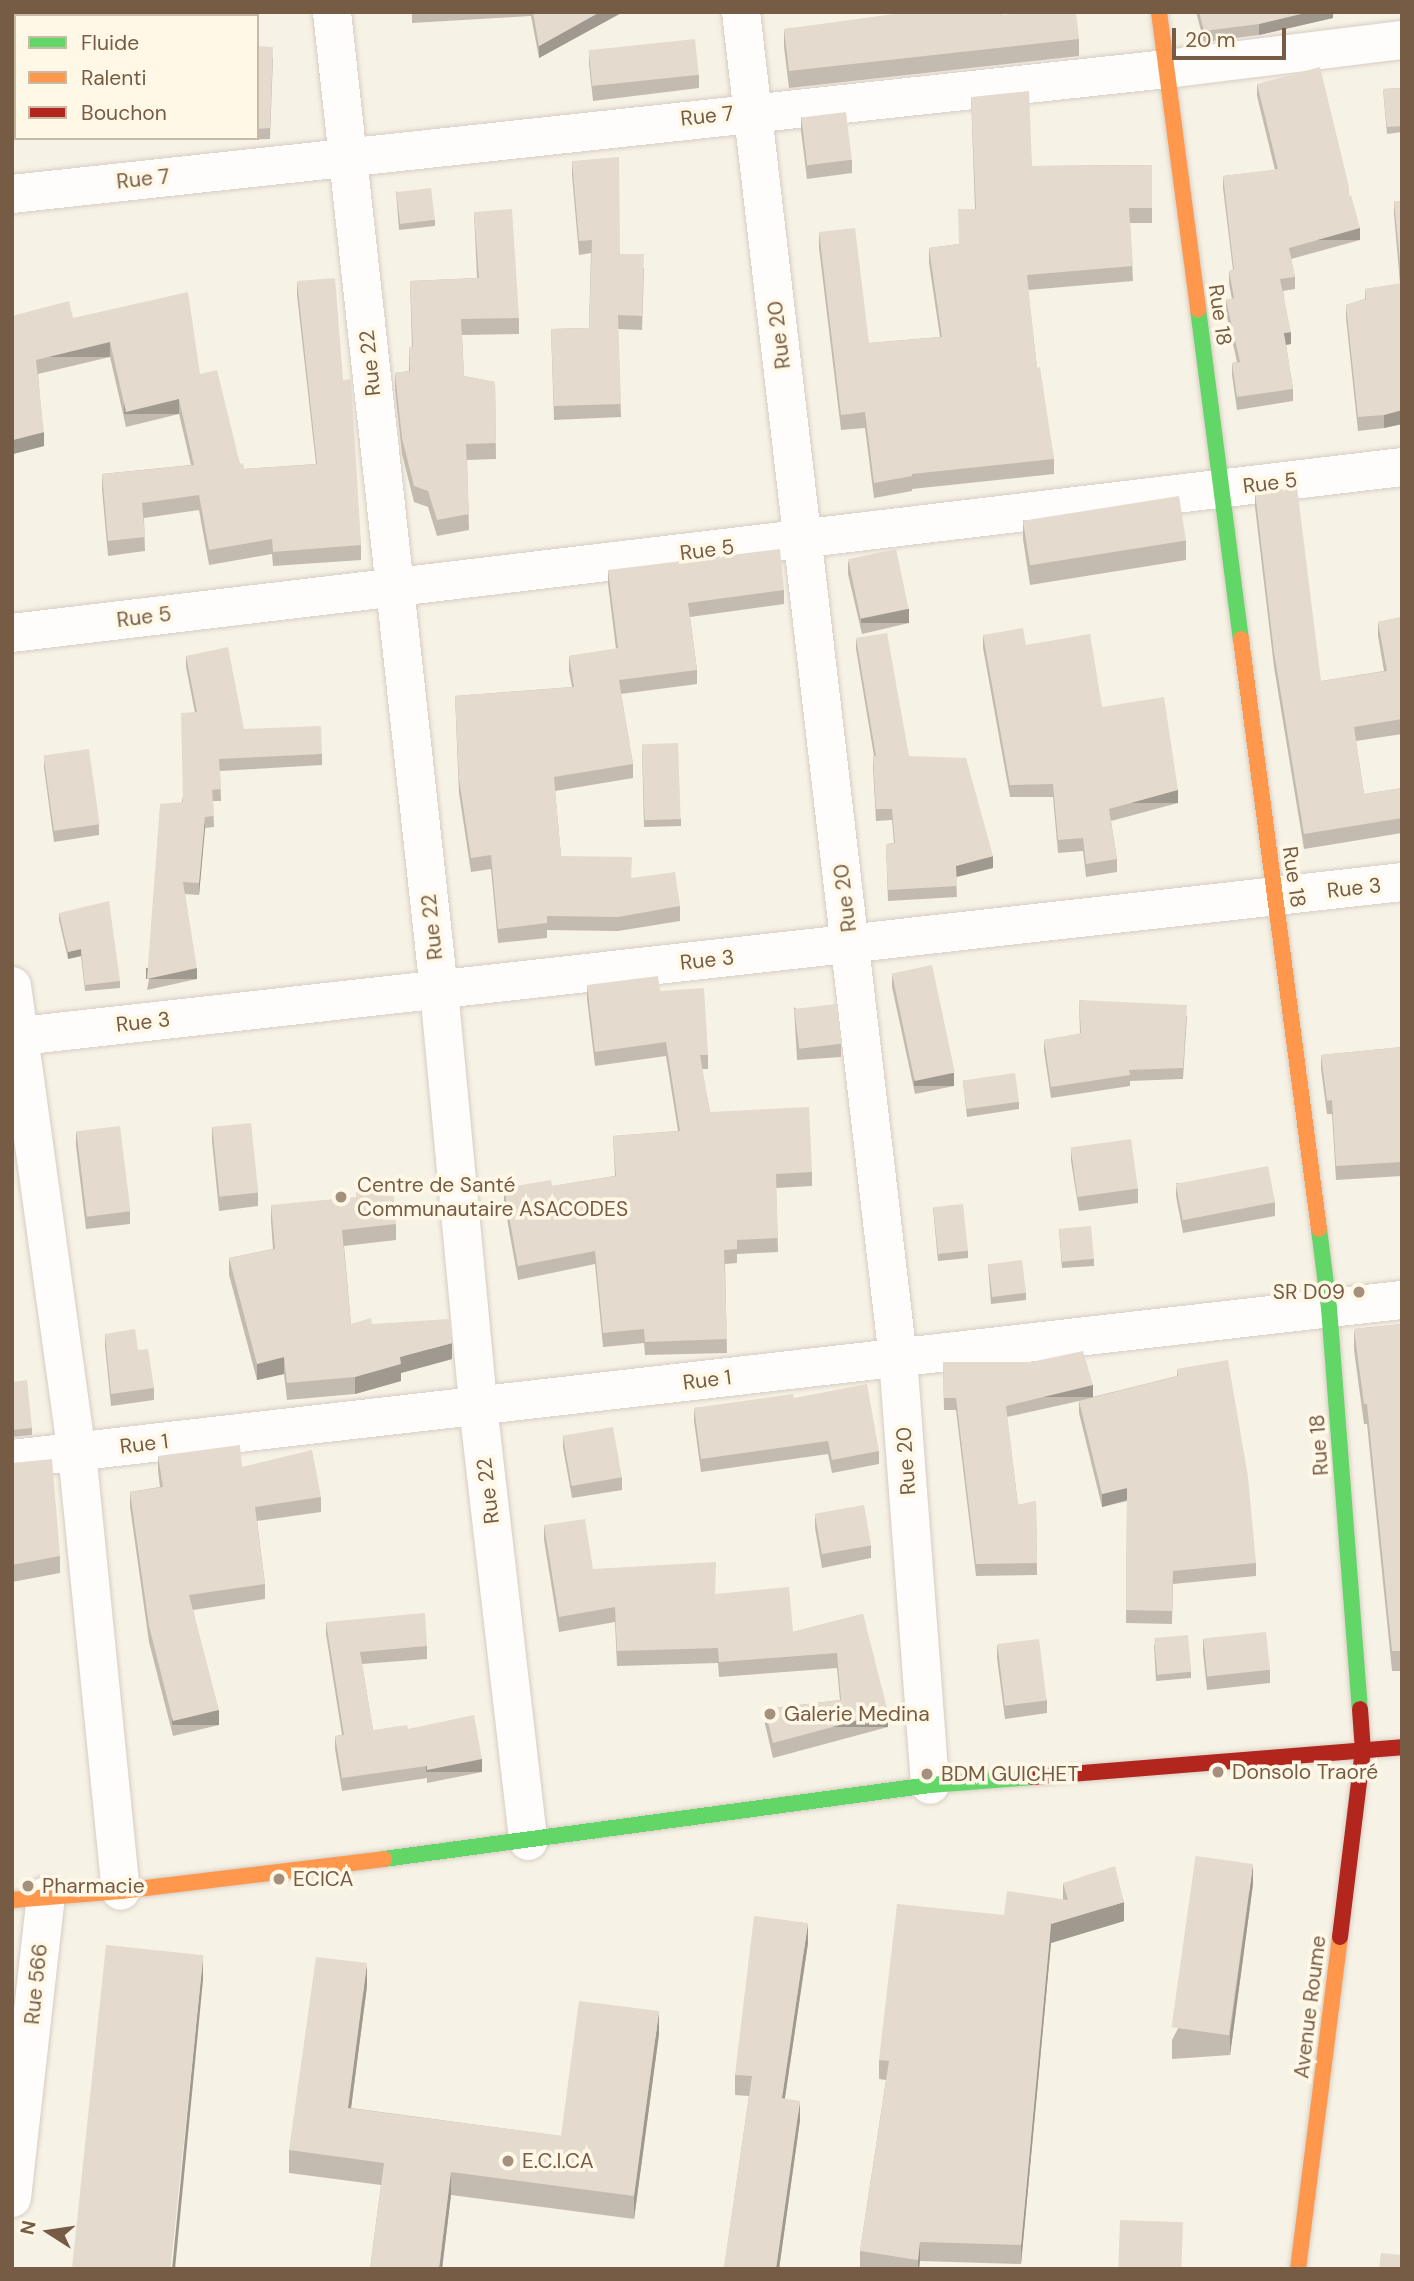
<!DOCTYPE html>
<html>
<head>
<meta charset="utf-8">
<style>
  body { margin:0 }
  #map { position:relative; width:1414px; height:2281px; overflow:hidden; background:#f7f2e6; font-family:"DM Sans",sans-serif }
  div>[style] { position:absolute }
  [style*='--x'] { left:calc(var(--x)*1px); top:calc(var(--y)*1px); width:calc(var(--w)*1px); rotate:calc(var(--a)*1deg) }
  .roads { filter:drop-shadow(0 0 2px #d6cdc2) drop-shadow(0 0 2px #d6cdc2) }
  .street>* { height:38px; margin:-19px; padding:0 19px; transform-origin:19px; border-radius:19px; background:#fefdfb }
  .fast>* { height:16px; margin:-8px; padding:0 8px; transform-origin:8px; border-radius:8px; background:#63d668 }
  .slow>* { height:16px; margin:-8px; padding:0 8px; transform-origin:8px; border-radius:8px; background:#ff974d }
  .jam>* { height:16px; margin:-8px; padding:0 8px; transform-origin:8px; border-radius:8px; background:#b3261e }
  .wall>* { inset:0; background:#c4bbb0; transform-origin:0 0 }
  .shaded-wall>* { inset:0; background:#a09990; transform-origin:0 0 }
  .building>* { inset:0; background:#e4dacd; transform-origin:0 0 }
  .dots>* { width:19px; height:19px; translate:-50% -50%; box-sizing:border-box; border:4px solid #fff8e7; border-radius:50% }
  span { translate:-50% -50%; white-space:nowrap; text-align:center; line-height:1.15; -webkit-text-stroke:7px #fff8e7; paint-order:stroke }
  .street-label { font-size:21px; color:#775c45 }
  .poi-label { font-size:21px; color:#775c45 }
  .left { translate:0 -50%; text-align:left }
  .right { translate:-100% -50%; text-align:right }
  .frame { position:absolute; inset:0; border:14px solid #775c45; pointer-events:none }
  .legend { position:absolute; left:14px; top:14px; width:245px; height:126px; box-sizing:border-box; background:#fff8e7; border:2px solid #c9baa6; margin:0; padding:9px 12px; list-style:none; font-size:21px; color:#775c45 }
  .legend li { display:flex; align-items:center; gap:14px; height:35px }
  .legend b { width:35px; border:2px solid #c9baa6 }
  .north { position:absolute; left:14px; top:2197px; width:70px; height:70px; -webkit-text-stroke:5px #fff8e7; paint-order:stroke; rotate:282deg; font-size:19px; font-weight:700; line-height:28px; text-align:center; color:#775c45 }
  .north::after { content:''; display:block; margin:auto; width:24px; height:32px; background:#775c45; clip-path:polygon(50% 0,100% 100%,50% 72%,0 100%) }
  .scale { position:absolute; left:1172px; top:28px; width:114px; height:32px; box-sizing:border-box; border:4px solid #775c45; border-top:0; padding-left:9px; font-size:21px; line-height:24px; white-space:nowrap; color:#775c45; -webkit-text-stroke:5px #fff8e7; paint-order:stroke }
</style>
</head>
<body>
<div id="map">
  <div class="roads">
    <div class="street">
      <div style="--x:332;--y:12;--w:984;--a:83.76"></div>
      <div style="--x:439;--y:990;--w:418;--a:84.6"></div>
      <div style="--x:478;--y:1406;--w:438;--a:83.4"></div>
      <div style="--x:741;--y:12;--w:1355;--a:83.35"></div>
      <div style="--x:898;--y:1358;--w:428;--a:85.7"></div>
      <div style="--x:12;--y:194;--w:1161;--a:-6.18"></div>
      <div style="--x:1166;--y:69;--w:238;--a:-7"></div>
      <div style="--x:12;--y:633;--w:1400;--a:-6.81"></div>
      <div style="--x:12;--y:986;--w:471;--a:82.1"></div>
      <div style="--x:77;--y:1452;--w:441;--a:84.3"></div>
      <div style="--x:12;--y:1037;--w:1399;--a:-6.36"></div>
      <div style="--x:12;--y:1459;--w:1399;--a:-6.53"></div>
      <div style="--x:12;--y:2198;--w:304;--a:-83.6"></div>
    </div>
    <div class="fast">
      <div style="--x:1198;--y:309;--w:333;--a:82.6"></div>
      <div style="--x:1319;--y:1229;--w:80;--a:82.8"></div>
      <div style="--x:1329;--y:1308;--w:402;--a:85.6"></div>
      <div style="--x:384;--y:1859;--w:551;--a:-7.72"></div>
      <div style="--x:930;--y:1785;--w:103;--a:-4.4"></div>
    </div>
    <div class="slow">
      <div style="--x:1159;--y:12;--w:300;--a:82.5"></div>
      <div style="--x:1241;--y:639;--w:595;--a:82.47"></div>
      <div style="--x:12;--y:1900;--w:109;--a:-4.7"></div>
      <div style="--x:121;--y:1891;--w:265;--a:-6.9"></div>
      <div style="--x:1298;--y:2269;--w:335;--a:-82.8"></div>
    </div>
    <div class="jam">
      <div style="--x:1033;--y:1777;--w:370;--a:-4.6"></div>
      <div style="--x:1340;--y:1937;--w:187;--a:-83"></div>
      <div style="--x:1363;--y:1751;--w:42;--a:-94.1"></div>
    </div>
  </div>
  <div class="wall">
    <div style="clip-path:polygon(412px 12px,623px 12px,539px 58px,531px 16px,412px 23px)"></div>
    <div style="clip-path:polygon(1196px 12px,1333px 12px,1333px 18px,1259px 35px,1204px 42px)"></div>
    <div style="clip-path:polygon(1003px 15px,1079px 39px,1079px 56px,789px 88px,784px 47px,784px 29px)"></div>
    <div style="clip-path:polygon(257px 46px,273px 58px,270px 139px,231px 140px,231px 138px,257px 138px)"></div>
    <div style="left:12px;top:50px;width:4px;height:44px;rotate:14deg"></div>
    <div style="clip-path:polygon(589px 50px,699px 75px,699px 88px,593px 101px,589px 64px)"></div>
    <div style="clip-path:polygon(1257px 84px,1349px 195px,1360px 240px,1291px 259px,1295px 277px,1295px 289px,1283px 291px,1291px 344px,1286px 345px,1293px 389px,1293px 401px,1237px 410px,1232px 375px,1232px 363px,1237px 362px,1226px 312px,1226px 300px,1232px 299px,1229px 283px,1229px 271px,1233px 270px,1223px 188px,1223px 176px,1275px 170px,1257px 96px)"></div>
    <div style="clip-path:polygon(1402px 88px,1402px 132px,1387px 134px,1383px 89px)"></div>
    <div style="clip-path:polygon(971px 97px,1032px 166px,1152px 165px,1152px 223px,1130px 223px,1133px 281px,1028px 290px,1037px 368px,1054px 459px,1054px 474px,912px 489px,912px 491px,874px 498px,865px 428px,841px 430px,819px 248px,819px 232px,869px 343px,940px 337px,929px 263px,929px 248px,959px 244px,975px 209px)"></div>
    <div style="clip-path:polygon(801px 117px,852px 160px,852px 173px,807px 179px,801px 131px)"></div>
    <div style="clip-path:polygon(572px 161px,620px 254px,644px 268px,642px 330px,618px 329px,621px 417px,554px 420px,551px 329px,589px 328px,591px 253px,579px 255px,572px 175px)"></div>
    <div style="clip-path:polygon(396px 191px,435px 220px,435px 226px,399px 230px)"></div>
    <div style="clip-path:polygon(1394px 201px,1402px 201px,1402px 424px,1384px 428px,1358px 431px,1346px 318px,1346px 305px,1365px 299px,1365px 289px,1400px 284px,1394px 214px)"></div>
    <div style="clip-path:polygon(474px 212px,519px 318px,519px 334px,462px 335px,464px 376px,495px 382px,496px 459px,467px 460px,469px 530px,437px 536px,428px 507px,414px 502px,402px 454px,395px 389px,395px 373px,409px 371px,409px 347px,412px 347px,410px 281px,477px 278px)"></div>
    <div style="clip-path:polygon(297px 281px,343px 380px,361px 545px,361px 560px,273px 566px,272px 554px,209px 565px,199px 510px,144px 518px,145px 551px,108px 556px,102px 489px,102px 474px,191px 465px,179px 414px,126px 427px,110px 357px,38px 374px,44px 446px,13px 454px,12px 316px,73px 318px,200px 374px,240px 464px,244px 469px,316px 464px,297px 295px)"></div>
    <div style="clip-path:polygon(1255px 492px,1321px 681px,1384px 671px,1378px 636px,1378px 622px,1402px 617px,1402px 734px,1356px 741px,1364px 794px,1402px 788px,1402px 833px,1304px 849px,1274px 667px,1255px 507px)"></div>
    <div style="clip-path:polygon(1023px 520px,1186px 540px,1186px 560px,1030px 585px,1023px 539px)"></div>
    <div style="clip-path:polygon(848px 561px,909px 623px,862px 634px,848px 574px)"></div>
    <div style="clip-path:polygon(608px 570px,784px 590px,784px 604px,690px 617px,697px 670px,697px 684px,621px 694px,633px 764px,633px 778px,555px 791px,561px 856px,632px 878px,680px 906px,680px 921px,618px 931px,547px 930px,547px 938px,498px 943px,491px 869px,471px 872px,459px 793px,455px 696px,572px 687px,569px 671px,569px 656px,616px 649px,608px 584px)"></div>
    <div style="clip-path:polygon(983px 635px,1026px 645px,1102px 707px,1178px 803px,1111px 821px,1117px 859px,1117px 872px,1086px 877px,1083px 851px,1058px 853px,1053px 797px,1010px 797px,983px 648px)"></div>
    <div style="clip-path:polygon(856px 638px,909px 756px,993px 868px,956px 877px,957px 897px,888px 901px,886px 844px,894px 843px,892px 820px,876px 821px,873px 768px,873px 756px,874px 756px,856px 649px)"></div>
    <div style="clip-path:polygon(186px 656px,244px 729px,322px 754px,322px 765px,220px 771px,221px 801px,213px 801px,214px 827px,205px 828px,199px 895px,185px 894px,197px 979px,147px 990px,182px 802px,195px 713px,186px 667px)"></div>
    <div style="clip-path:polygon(642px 749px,681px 819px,681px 826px,644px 827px)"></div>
    <div style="clip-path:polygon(44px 757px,99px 824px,99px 835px,54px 842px,44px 768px)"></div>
    <div style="clip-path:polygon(59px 913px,120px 981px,120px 988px,85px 991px,81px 956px,68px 959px,59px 920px)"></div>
    <div style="clip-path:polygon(892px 973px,954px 1086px,915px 1094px,892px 987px)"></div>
    <div style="clip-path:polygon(587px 985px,660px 991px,708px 1055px,708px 1069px,702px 1069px,710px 1112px,812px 1172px,812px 1186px,776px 1188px,778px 1252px,737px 1254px,737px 1263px,725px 1264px,727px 1353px,645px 1355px,644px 1343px,603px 1347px,595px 1264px,518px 1280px,504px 1202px,504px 1188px,552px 1186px,615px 1176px,613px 1136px,678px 1131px,666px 1056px,595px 1066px,587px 999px)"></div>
    <div style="clip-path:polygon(1079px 1000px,1187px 1016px,1183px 1079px,1130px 1081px,1130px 1086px,1051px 1098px,1044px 1051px,1044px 1040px,1080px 1034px)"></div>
    <div style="clip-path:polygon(794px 1007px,841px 1044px,841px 1057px,797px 1060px)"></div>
    <div style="clip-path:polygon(1402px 1047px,1402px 1176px,1336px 1180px,1332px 1114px,1327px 1114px,1321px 1069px,1321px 1055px)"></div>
    <div style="clip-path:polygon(963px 1081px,1019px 1102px,1019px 1109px,967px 1117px)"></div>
    <div style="clip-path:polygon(212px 1127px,258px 1193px,258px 1206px,219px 1211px,212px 1141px)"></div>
    <div style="clip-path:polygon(76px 1132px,130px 1211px,130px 1224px,86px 1229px,76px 1146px)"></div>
    <div style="clip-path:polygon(1071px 1148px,1138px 1189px,1138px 1203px,1079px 1211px,1071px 1161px)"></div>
    <div style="clip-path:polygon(1176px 1183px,1275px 1202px,1275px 1216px,1183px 1233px,1176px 1196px)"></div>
    <div style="clip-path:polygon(271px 1205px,396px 1224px,396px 1240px,344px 1246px,351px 1324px,372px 1324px,452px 1359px,401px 1373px,401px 1381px,355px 1394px,287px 1400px,284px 1374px,257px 1380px,229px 1275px,229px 1258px,273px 1249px,271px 1221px)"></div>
    <div style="clip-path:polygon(933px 1208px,968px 1251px,968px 1258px,938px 1261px)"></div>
    <div style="clip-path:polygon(1059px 1229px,1094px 1259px,1094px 1266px,1062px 1268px)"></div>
    <div style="clip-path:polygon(988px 1264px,1026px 1293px,1026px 1300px,991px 1304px)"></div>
    <div style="clip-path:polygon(1402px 1324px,1402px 1671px,1392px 1671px,1367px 1424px,1364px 1424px,1354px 1350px,1354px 1329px)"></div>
    <div style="clip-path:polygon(105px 1334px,138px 1350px,154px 1388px,154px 1400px,111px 1406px,105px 1346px)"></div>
    <div style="clip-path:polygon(943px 1362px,1093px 1397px,1177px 1376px,1177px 1369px,1256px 1563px,1256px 1576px,1173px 1584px,1172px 1624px,1126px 1623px,1127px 1501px,1102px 1507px,1079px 1413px,1079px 1401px,1007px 1417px,1018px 1505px,1036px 1501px,1037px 1575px,976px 1576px,956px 1410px,944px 1410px)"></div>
    <div style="clip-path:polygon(12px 1382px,32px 1428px,32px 1435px,12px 1437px)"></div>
    <div style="clip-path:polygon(794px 1398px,879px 1451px,879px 1464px,832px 1473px,828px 1454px,701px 1472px,694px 1421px,694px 1408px)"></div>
    <div style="clip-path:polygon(563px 1435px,622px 1477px,622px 1490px,572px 1498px,563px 1448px)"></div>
    <div style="clip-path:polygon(158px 1456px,242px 1467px,321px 1497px,321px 1512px,257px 1521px,265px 1584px,265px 1599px,193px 1610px,219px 1725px,173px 1736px,149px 1642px,130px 1507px,130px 1492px,160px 1487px,158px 1471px)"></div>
    <div style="clip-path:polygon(12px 1463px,60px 1556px,60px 1573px,12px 1582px)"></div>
    <div style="clip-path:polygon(815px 1515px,871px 1545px,871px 1558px,822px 1568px,815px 1528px)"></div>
    <div style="clip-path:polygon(544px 1525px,593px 1569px,715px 1594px,793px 1632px,863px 1614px,888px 1727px,773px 1758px,765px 1724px,765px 1709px,840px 1700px,837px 1668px,719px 1677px,718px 1663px,617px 1666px,615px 1622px,559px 1632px,544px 1540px)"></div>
    <div style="clip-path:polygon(326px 1622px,427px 1646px,427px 1659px,362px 1664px,373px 1730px,408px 1729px,482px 1772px,427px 1783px,427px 1778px,342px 1791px,335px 1749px,335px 1736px,342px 1735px,326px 1634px)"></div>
    <div style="clip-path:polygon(12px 1627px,13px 1637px,13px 1654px,12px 1654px)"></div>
    <div style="clip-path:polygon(1203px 1639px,1270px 1670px,1270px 1683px,1207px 1690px,1203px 1652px)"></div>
    <div style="clip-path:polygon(1154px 1644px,1191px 1672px,1191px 1678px,1156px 1681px)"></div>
    <div style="clip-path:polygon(997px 1645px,1047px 1700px,1047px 1713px,1005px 1719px,997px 1658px)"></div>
    <div style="clip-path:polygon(1063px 1883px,1124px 1921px,1051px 1943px,1021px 2264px,920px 2261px,919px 2269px,860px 2269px,860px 2251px,886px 2080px,879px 2079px,879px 2060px,1004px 1915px,1063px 1900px)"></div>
    <div style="clip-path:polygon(1253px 1884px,1230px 2055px,1172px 2059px,1172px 2040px)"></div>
    <div style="clip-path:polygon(808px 1943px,785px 2098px,800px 2120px,779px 2269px,724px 2269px,749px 2096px,735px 2095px,735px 2075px)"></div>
    <div style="clip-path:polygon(367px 1986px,351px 2108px,561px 2136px,659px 2034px,634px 2219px,451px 2195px,442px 2269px,370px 2269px,381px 2185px,289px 2173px,289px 2150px)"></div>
  </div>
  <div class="shaded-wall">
    <div style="clip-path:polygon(600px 12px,623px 12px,539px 58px,539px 46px)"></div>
    <div style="clip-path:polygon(1309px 12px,1333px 12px,1333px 18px,1259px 35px,1259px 24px)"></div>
    <div style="left:1360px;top:228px;width:12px;height:74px;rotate:90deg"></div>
    <div style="clip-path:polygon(1291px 332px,1291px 344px,1284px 345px,1284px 333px)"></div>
    <div style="left:110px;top:342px;width:15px;height:76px;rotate:90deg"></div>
    <div style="left:179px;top:399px;width:15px;height:55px;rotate:90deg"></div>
    <div style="clip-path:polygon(1402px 410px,1402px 424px,1384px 428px,1384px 415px)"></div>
    <div style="clip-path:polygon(44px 432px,44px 446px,13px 454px,13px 440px)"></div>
    <div style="left:909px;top:609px;width:14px;height:48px;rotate:90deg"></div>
    <div style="left:1178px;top:790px;width:13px;height:72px;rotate:90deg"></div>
    <div style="clip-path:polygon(205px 817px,205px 828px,199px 895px,199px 883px)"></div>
    <div style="clip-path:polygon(993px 856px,993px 868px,956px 877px,956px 866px)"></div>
    <div style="clip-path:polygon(81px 949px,81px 956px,68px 959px,68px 952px)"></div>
    <div style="left:197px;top:968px;width:11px;height:51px;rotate:90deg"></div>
    <div style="left:954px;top:1073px;width:13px;height:40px;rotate:90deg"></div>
    <div style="clip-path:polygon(452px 1343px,452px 1359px,401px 1373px,401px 1381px,355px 1394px,355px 1377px,400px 1357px)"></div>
    <div style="clip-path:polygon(284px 1357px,284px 1374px,257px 1380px,257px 1364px)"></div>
    <div style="left:1093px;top:1385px;width:12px;height:89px;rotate:90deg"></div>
    <div style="clip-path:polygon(1127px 1488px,1127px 1500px,1102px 1507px,1102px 1494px)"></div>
    <div style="left:219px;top:1710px;width:15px;height:47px;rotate:90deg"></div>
    <div style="left:888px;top:1712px;width:15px;height:119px;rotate:90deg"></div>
    <div style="left:482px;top:1759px;width:13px;height:56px;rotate:90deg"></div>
    <div style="clip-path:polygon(1253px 1864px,1253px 1884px,1230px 2055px,1230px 2035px)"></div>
    <div style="clip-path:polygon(1124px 1902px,1124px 1921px,1051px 1943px,1021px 2264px,1021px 2245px,1051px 1924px)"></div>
    <div style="clip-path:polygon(808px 1923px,808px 1943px,782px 2117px,782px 2098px)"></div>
    <div style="clip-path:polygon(203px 1955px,203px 1980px,175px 2269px,172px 2269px)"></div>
    <div style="clip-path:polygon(367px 1963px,367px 1986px,348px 2131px,348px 2108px)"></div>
    <div style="clip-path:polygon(659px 2011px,659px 2034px,634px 2219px,634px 2196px)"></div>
    <div style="clip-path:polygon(800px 2101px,800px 2120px,779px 2269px,776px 2269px)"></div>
    <div style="clip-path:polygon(451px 2172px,451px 2195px,442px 2269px,439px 2269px)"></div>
    <div style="clip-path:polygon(920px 2242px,920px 2261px,919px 2269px,918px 2269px,918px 2260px)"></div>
  </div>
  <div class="building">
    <div style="left:22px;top:12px;width:93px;height:4px"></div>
    <div style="clip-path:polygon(533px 12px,600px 12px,539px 46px)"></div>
    <div style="clip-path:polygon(909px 12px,1003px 12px,1003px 15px,1028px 12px,1076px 12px,1079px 39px,789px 71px,784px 29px)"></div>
    <div style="clip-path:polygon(1199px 12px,1309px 12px,1259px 24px,1204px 31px)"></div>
    <div style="left:695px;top:39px;width:36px;height:107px;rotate:84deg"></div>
    <div style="clip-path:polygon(257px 46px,273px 47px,270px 128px,257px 129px)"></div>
    <div style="left:12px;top:50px;width:4px;height:31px;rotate:14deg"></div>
    <div style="clip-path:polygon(1320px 67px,1349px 187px,1349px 196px,1351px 195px,1360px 228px,1289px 248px,1295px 277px,1280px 279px,1291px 332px,1284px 333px,1293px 389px,1237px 397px,1232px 363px,1240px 362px,1226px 300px,1234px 298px,1229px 271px,1234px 270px,1223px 176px,1278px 169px,1257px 84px)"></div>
    <div style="clip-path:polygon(1402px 88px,1402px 126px,1387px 127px,1383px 89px)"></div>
    <div style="clip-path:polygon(1029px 91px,1032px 166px,1152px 165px,1152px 208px,1129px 208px,1133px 266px,1027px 275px,1037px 368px,1040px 367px,1054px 459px,912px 474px,912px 476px,874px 483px,865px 412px,841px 415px,819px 232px,855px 228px,869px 343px,942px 337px,929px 248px,959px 244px,958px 209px,976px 209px,971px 97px)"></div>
    <div style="left:846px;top:112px;width:48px;height:45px;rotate:83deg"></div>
    <div style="clip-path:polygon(619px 157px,620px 254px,644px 254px,642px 316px,618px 315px,621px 404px,554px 406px,551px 329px,589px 328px,592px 240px,579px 241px,572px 161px)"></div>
    <div style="left:431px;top:188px;width:32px;height:35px;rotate:83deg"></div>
    <div style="clip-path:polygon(1394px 201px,1402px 201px,1402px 410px,1384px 415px,1358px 417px,1346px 305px,1366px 299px,1365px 289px,1402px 283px)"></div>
    <div style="clip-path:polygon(512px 209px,519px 318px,461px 319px,464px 376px,495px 382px,496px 443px,466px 444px,469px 514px,437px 520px,428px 491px,414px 486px,402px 438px,395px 373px,410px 371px,409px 347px,413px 347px,410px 281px,479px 278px,474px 212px)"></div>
    <div style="clip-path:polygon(335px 278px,343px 380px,351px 379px,361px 545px,273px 552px,272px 539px,209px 550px,199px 495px,142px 503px,145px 537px,108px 541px,102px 474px,194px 465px,179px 399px,126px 412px,110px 342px,36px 360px,44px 432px,13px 440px,12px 316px,69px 301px,73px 318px,188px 292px,200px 374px,217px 370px,240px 464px,243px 463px,244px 469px,317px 464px,297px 281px)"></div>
    <div style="clip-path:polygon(1297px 487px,1321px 681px,1387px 671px,1378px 622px,1402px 617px,1402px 719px,1354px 727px,1364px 794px,1402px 788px,1402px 818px,1304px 834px,1274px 652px,1255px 492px)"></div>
    <div style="left:1179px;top:496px;width:45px;height:158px;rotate:81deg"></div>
    <div style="clip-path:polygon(780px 549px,784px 590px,688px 603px,697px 670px,619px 680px,633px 764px,554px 777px,561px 856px,632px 857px,631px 878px,675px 872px,680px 906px,618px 917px,547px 916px,547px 923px,498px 929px,491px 855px,471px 858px,459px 779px,455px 696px,574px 687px,569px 656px,618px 648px,608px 570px)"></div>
    <div style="left:896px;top:549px;width:61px;height:49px;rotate:78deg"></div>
    <div style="clip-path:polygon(1023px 628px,1026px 645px,1090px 634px,1102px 707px,1164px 697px,1178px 790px,1109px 809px,1117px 859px,1086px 864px,1083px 838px,1058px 840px,1053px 784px,1010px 785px,983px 635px)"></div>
    <div style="clip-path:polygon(887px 633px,909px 756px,966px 758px,993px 856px,956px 866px,957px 886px,888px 890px,886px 844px,895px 843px,892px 809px,876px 809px,873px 756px,876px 756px,856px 638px)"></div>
    <div style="clip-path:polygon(228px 647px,244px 729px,321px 726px,322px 754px,219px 759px,221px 789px,212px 790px,214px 816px,205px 817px,199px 883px,183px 882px,197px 968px,147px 979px,160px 804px,183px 802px,181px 713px,197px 712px,186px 656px)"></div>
    <div style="left:678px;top:743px;width:76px;height:36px;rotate:88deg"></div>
    <div style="left:89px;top:749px;width:76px;height:46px;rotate:82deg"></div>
    <div style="clip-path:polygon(109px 901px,120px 981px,85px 985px,81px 949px,68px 952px,59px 913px)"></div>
    <div style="left:932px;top:965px;width:110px;height:41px;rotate:78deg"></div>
    <div style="clip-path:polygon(658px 976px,660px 991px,704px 988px,708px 1055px,700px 1055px,710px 1112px,809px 1107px,812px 1172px,776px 1174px,778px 1238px,737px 1240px,737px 1249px,724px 1250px,727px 1339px,645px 1342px,644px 1329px,603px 1333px,595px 1251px,518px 1266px,504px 1188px,551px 1180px,552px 1186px,616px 1176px,613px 1136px,680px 1131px,666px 1042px,595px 1052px,587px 985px)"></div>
    <div style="clip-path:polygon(1079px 1000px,1187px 1005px,1183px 1068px,1129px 1070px,1130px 1075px,1051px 1087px,1044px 1040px,1081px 1033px)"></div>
    <div style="left:836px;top:1004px;width:40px;height:42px;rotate:83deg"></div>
    <div style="clip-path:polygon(1402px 1047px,1402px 1162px,1336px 1166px,1332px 1100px,1327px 1101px,1321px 1055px)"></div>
    <div style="left:1015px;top:1073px;width:29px;height:53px;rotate:82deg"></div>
    <div style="left:251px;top:1123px;width:70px;height:39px;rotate:84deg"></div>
    <div style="left:120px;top:1126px;width:86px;height:44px;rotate:83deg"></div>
    <div style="left:1131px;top:1139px;width:50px;height:61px;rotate:82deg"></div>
    <div style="left:1268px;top:1166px;width:37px;height:94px;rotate:79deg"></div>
    <div style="clip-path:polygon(393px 1188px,396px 1224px,342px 1230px,351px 1324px,371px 1318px,372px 1324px,449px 1319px,452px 1343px,400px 1357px,401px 1364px,355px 1377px,287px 1383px,284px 1357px,257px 1364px,229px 1258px,275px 1249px,271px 1205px,356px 1197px,356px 1192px)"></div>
    <div style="left:963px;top:1204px;width:47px;height:30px;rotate:84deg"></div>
    <div style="left:1091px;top:1226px;width:33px;height:32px;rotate:85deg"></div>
    <div style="left:1022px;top:1260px;width:33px;height:34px;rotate:83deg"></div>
    <div style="clip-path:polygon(1402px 1324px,1402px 1651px,1392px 1651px,1367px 1404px,1364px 1404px,1354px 1329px)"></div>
    <div style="clip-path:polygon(135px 1329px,138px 1350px,148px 1349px,154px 1388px,111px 1394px,105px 1334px)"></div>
    <div style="clip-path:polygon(1083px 1351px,1093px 1385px,1006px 1406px,1018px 1505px,1036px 1501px,1037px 1563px,976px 1564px,956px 1398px,944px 1398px,943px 1362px,1031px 1362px)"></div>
    <div style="clip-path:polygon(1228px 1360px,1248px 1477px,1256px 1563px,1173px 1571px,1172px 1611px,1126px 1610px,1127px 1488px,1102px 1494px,1079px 1401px,1178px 1376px,1177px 1369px)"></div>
    <div style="clip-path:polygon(27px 1380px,32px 1428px,12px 1430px,12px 1382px)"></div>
    <div style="clip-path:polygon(867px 1384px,879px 1451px,832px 1460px,828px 1441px,701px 1459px,694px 1408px,793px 1394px,794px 1398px)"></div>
    <div style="left:613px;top:1427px;width:51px;height:51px;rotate:80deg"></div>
    <div style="clip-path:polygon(240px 1445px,242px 1467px,312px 1450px,321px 1497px,255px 1507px,265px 1584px,189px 1595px,219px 1710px,173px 1721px,149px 1626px,130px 1492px,163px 1487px,158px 1456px)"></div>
    <div style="clip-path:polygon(52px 1459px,60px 1556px,12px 1565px,12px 1463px)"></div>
    <div style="left:864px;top:1505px;width:41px;height:50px;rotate:80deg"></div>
    <div style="clip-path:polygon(585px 1519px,593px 1569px,716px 1562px,715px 1594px,789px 1587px,793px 1632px,863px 1614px,888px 1712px,773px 1743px,765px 1709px,841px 1700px,837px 1653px,719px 1662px,718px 1648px,617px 1651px,615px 1607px,559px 1617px,544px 1525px)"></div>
    <div style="clip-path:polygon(425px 1613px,427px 1646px,360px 1652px,373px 1730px,407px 1725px,408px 1729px,474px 1715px,482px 1759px,427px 1770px,427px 1766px,342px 1778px,335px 1736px,344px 1735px,326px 1622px)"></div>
    <div style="left:1266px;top:1632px;width:38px;height:63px;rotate:84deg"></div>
    <div style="left:1188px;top:1635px;width:37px;height:34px;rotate:85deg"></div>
    <div style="left:1039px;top:1639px;width:62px;height:42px;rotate:83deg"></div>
    <div style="left:1253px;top:1864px;width:173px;height:58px;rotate:98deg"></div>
    <div style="clip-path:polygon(1115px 1866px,1124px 1902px,1051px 1924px,1021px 2245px,920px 2242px,918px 2260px,860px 2251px,889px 2061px,879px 2060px,897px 1904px,1004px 1915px,1007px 1891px,1068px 1900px,1063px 1883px)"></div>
    <div style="clip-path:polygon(754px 1916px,808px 1923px,782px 2098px,800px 2101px,776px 2269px,737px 2269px,724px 2267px,752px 2076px,735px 2075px)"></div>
    <div style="left:106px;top:1945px;width:98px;height:326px;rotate:6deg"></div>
    <div style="clip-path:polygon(316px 1957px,367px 1963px,348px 2108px,561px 2136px,579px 2001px,659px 2011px,634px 2196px,451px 2172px,439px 2269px,370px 2269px,384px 2163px,289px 2150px)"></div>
    <div style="left:1120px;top:2220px;width:63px;height:49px;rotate:2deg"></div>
    <div style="clip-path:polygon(1381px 2253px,1402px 2255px,1402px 2269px,1379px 2269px)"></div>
  </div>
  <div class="dots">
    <div style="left:341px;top:1197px;background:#a4907d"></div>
    <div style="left:1359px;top:1292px;background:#a4907d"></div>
    <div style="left:770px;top:1714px;background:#a4907d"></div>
    <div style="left:1218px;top:1772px;background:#a4907d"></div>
    <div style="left:927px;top:1774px;background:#a4907d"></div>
    <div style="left:279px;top:1879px;background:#a4907d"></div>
    <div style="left:28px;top:1886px;background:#a4907d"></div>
    <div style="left:508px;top:2161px;background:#a4907d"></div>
  </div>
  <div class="street-label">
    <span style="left:707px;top:116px;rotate:-6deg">Rue 7</span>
    <span style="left:143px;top:179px;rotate:-6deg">Rue 7</span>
    <span style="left:1220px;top:315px;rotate:82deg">Rue 18</span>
    <span style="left:779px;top:335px;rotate:-97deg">Rue 20</span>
    <span style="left:370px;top:363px;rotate:-96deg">Rue 22</span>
    <span style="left:1270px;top:483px;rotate:-7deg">Rue 5</span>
    <span style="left:707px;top:550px;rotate:-7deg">Rue 5</span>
    <span style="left:144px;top:617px;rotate:-7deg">Rue 5</span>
    <span style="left:1294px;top:877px;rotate:82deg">Rue 18</span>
    <span style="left:1354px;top:888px;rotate:-6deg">Rue 3</span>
    <span style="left:845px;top:898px;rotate:-97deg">Rue 20</span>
    <span style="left:432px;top:927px;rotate:-96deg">Rue 22</span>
    <span style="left:707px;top:960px;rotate:-6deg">Rue 3</span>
    <span style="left:143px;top:1022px;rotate:-6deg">Rue 3</span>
    <span style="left:707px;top:1380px;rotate:-7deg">Rue 1</span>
    <span style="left:144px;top:1444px;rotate:-7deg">Rue 1</span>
    <span style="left:1319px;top:1445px;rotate:-94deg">Rue 18</span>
    <span style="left:906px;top:1461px;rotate:-94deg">Rue 20</span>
    <span style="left:488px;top:1491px;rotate:-97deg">Rue 22</span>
    <span style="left:36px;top:1984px;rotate:-84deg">Rue 566</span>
    <span style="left:1310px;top:2007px;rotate:-83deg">Avenue Roume</span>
  </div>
  <div class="poi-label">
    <span class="left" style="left:357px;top:1197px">Centre de Santé<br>Communautaire ASACODES</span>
    <span class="right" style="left:1345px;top:1292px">SR D09</span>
    <span class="left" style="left:784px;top:1714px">Galerie Medina</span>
    <span class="left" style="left:1232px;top:1772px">Donsolo Traoré</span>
    <span class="left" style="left:941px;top:1774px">BDM GUICHET</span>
    <span class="left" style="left:293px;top:1879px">ECICA</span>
    <span class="left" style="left:42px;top:1886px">Pharmacie</span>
    <span class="left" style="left:522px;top:2161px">E.C.I.CA</span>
  </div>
  <div class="frame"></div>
  <ul class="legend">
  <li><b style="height:9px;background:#63d668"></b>Fluide</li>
  <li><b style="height:9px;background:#ff974d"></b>Ralenti</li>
  <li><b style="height:9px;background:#b3261e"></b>Bouchon</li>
  </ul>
  <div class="north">N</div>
  <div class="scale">20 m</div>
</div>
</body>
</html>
